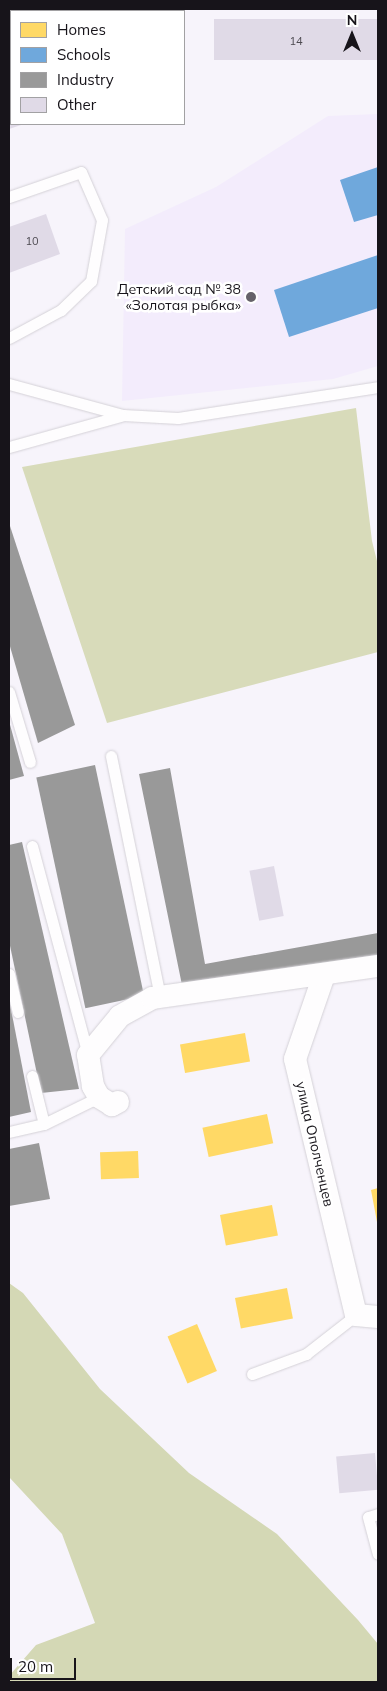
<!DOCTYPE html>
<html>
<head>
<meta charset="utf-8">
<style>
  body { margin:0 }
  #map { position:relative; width:387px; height:1691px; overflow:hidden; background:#f7f4fb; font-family:Mulish,sans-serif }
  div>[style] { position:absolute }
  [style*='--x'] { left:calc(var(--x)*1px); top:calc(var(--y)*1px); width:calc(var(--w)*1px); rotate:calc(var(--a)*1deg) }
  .built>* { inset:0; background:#f3ecfc }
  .green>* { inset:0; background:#d8dbba }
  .forest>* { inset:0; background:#d4d8b5 }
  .homes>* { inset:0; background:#ffd966; transform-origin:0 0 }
  .schools>* { inset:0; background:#6fa8dc }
  .industry>* { inset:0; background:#999; transform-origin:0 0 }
  .building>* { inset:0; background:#e0dae7; transform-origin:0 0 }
  .roads { filter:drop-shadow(0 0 1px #d4d1d7) drop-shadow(0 0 1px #d4d1d7) }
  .lane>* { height:11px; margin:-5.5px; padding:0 5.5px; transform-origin:5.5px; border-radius:5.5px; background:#fefdfe }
  .street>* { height:22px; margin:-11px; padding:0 11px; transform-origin:11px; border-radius:11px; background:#fefdfe }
  .dots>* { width:14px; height:14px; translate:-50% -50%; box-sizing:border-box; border:2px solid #fff; border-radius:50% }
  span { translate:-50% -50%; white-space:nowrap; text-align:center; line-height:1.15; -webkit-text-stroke:5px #fff; paint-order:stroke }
  .number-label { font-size:11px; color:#4c4950 }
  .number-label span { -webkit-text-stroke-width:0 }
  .poi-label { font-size:14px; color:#17141a }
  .right { translate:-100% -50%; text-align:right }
  .street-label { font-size:14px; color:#17141a }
  .frame { position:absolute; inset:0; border:10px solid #17141a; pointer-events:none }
  .legend { position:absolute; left:10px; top:10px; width:175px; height:115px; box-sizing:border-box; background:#fff; border:1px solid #a2a1a3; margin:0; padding:6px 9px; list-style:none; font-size:15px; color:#17141a }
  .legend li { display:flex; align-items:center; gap:10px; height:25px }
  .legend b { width:25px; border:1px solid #a2a1a3 }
  .north { position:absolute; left:327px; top:10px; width:50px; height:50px; -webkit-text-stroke:4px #fff; paint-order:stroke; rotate:0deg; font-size:14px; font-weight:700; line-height:20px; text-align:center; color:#17141a }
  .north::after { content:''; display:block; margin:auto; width:18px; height:22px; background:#17141a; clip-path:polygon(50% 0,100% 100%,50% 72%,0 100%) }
  .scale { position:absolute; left:10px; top:1658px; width:66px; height:22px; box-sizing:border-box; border:2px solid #17141a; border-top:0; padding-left:6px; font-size:15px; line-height:18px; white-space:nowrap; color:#17141a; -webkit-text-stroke:4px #fff; paint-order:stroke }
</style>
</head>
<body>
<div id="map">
  <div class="built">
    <div style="clip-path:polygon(378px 114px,378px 366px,333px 379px,122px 401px,125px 229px,216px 187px,328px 116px)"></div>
  </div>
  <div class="green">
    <div style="clip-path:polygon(356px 408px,372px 541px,378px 565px,378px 652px,107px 723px,22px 467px)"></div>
  </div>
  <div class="forest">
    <div style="clip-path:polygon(9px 9px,44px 9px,35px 11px,11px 11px,11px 19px,9px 19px)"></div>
    <div style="clip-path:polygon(9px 1283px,23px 1293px,100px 1389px,189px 1473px,277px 1534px,358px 1620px,378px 1644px,378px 1682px,9px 1682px,9px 1676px,36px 1645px,95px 1623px,62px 1534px,9px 1477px)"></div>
  </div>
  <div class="homes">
    <div style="left:245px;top:1033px;width:29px;height:66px;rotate:80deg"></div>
    <div style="left:267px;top:1114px;width:30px;height:66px;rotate:78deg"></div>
    <div style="left:138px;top:1151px;width:27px;height:38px;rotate:88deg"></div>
    <div style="clip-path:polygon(378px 1188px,378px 1222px,377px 1222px,371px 1190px)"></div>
    <div style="left:272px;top:1205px;width:31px;height:53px;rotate:79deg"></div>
    <div style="left:287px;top:1288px;width:31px;height:53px;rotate:79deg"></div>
    <div style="left:197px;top:1324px;width:51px;height:32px;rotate:67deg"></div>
  </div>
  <div class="schools">
    <div style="clip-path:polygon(378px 167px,378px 215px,354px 222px,340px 180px)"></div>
    <div style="clip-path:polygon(378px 255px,378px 308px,289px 337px,274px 290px)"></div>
  </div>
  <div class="industry">
    <div style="clip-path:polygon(9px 523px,75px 725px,38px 743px,9px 643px)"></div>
    <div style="clip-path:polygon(9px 721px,24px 776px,9px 780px)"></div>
    <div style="left:95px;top:765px;width:236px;height:60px;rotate:78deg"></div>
    <div style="clip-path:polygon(170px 768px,205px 964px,378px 933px,378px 959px,183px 990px,139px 774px)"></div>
    <div style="clip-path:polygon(22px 842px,79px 1089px,41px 1093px,9px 941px,9px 845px)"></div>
    <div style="clip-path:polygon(9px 999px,31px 1112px,9px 1117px)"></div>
    <div style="clip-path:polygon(39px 1143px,50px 1199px,9px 1206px,9px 1149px)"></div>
  </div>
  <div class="building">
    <div style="left:378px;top:19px;width:41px;height:164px;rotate:90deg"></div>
    <div style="clip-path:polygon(11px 81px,11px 124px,24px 124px,9px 129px,9px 82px)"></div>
    <div style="clip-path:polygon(46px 214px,60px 254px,9px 273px,9px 227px)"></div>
    <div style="left:274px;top:866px;width:51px;height:25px;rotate:79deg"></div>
    <div style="left:375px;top:1453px;width:37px;height:39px;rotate:85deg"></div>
  </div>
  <div class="roads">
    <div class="lane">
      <div style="--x:9;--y:197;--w:76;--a:-19.1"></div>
      <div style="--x:81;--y:172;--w:52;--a:66.4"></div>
      <div style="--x:102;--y:220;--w:62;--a:100.2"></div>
      <div style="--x:91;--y:281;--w:42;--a:136"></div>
      <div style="--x:61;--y:310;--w:59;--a:151.7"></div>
      <div style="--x:9;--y:384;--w:118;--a:15.2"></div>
      <div style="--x:123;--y:415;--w:55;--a:3.1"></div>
      <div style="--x:178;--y:418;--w:202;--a:-8.8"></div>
      <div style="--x:9;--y:447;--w:116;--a:-15.5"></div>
      <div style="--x:9;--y:692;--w:73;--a:73.3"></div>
      <div style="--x:111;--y:756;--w:245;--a:78.5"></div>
      <div style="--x:32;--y:846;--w:216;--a:75"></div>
      <div style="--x:9;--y:974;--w:39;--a:77"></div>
      <div style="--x:32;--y:1076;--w:49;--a:76"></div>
      <div style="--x:44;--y:1124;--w:61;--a:-26.1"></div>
      <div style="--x:9;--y:1132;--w:36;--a:-13"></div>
      <div style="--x:252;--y:1374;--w:58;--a:-20.3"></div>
      <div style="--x:306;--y:1354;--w:63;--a:-38"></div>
      <div style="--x:378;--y:1514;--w:10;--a:163"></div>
      <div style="--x:368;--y:1517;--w:38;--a:75"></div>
    </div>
    <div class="street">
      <div style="--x:157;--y:11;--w:7;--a:-16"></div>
      <div style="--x:9;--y:64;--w:2;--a:-27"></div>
      <div style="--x:324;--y:975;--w:89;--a:109"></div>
      <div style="--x:295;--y:1059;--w:263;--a:76.6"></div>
      <div style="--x:356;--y:1315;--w:22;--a:5"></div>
      <div style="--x:118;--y:1102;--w:7;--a:153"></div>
      <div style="--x:112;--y:1105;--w:15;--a:-148"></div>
      <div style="--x:99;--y:1097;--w:13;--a:-119"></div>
      <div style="--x:93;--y:1086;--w:31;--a:-99"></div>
      <div style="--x:88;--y:1055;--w:50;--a:-50.6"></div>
      <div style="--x:120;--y:1016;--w:37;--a:-29"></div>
      <div style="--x:152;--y:998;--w:228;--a:-8.1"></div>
    </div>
  </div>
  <div class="dots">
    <div style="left:251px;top:297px;background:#656269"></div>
  </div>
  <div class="number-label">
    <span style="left:296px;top:41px">14</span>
    <span style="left:32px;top:241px">10</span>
  </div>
  <div class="poi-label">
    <span class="right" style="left:241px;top:297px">Детский сад № 38<br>«Золотая рыбка»</span>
  </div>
  <div class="street-label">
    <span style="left:315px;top:1144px;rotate:77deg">улица Ополченцев</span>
  </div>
  <div class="frame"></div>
  <ul class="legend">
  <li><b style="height:14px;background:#ffd966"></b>Homes</li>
  <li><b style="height:14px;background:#6fa8dc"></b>Schools</li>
  <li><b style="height:14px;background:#999"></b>Industry</li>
  <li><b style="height:14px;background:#e0dae7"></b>Other</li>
  </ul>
  <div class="north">N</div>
  <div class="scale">20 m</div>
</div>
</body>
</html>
